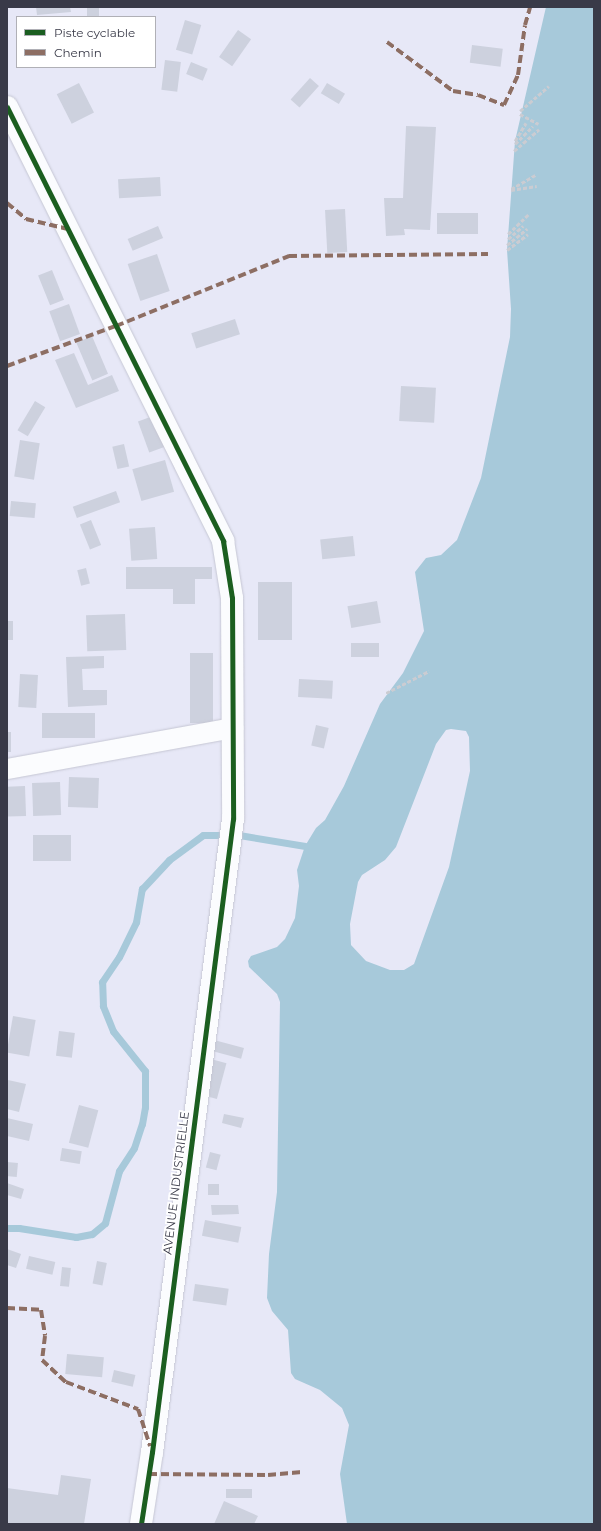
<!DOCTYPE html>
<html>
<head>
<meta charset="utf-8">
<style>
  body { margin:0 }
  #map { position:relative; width:601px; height:1531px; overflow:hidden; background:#e7e8f7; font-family:Montserrat,sans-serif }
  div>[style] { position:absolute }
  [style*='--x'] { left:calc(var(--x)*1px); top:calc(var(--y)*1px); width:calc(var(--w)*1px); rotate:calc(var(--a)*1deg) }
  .water>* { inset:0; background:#a7c9da }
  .stream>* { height:7px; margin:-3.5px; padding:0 3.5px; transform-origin:3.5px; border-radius:3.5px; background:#a7c9da }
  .building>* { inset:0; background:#cdd1de; transform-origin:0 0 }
  .path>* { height:2.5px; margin-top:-1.25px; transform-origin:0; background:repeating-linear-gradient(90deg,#cbccd2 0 4px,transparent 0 6px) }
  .roads { filter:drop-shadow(0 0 1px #c5c6d3) drop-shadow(0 0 1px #c5c6d3) }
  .street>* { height:20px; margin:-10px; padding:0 10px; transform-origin:10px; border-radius:10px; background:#fbfcfe }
  .secondary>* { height:22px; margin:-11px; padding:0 11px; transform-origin:11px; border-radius:11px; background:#fbfcfe }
  .quiet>* { height:4px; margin-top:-2px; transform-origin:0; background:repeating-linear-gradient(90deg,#8d6e63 0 8px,transparent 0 12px) }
  .cycleway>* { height:5px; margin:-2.5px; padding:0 2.5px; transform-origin:2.5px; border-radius:2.5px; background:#1b5e20 }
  span { translate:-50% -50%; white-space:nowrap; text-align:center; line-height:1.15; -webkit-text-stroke:3.5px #fff; paint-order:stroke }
  .street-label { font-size:12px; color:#393a48 }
  .frame { position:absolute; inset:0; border:8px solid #393a48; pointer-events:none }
  .legend { position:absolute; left:16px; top:16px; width:140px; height:52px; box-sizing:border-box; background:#fff; border:1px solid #b0b0b6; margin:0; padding:5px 7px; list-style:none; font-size:12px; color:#393a48 }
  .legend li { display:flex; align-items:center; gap:8px; height:20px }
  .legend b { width:20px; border:1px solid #b0b0b6 }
</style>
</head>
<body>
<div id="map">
  <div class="water">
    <div style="clip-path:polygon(evenodd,546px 7px,594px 7px,594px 1524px,347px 1524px,340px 1474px,349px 1425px,342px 1408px,320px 1390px,295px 1379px,291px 1373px,288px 1330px,272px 1311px,267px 1298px,269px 1254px,277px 1192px,280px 1002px,277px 994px,249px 967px,248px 961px,251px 956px,277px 947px,285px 939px,295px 918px,299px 886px,297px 870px,305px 846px,316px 828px,325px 820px,344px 786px,380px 704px,403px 673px,424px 631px,415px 572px,426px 558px,441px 555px,457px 540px,481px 478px,510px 337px,511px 309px,507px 250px,515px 141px,546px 7px,451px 729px,466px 731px,469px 737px,470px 771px,449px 867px,414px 964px,404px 970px,390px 970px,366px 961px,351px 945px,350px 924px,358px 882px,362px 875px,385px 860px,396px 847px,436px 744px,446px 730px,451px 729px)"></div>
  </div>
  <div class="stream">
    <div style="--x:7;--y:1228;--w:12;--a:0"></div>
    <div style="--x:19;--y:1228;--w:58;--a:9"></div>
    <div style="--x:76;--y:1237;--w:16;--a:-11"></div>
    <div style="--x:92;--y:1234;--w:17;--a:-40"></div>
    <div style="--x:105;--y:1223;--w:54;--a:-74.9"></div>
    <div style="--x:119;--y:1171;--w:27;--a:-57"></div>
    <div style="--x:134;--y:1148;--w:25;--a:-72"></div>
    <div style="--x:142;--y:1124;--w:17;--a:-80"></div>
    <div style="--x:145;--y:1107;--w:36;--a:-90"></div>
    <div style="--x:145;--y:1071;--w:51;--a:-128.7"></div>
    <div style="--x:113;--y:1031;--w:27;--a:-112"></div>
    <div style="--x:103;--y:1006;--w:24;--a:-92"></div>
    <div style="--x:102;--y:982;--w:30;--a:-56"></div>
    <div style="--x:119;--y:957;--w:39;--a:-64"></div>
    <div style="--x:136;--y:922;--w:34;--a:-80"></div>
    <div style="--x:142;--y:889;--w:40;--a:-47"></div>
    <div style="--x:169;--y:860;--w:42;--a:-36.3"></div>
    <div style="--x:203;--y:835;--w:36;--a:0"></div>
    <div style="--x:239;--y:835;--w:67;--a:9.5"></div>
  </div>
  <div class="building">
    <div style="clip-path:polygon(36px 7px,70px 7px,71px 12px,37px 15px)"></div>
    <div style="left:87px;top:7px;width:12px;height:10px"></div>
    <div style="left:185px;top:20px;width:17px;height:31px;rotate:17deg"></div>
    <div style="left:238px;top:30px;width:16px;height:33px;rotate:35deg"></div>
    <div style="left:472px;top:45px;width:31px;height:18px;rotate:7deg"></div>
    <div style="left:165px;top:60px;width:16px;height:30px;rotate:7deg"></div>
    <div style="left:191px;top:62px;width:18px;height:13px;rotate:22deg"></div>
    <div style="left:310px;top:78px;width:12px;height:29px;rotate:42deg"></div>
    <div style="left:79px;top:83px;width:33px;height:25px;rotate:63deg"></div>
    <div style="left:327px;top:83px;width:21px;height:12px;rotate:31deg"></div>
    <div style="clip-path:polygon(406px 126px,436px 127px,430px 230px,404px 229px,405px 235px,386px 236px,384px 198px,403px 198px)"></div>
    <div style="left:160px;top:177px;width:19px;height:42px;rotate:87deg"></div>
    <div style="left:345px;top:209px;width:43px;height:20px;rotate:87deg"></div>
    <div style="left:437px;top:213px;width:41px;height:21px"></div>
    <div style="left:158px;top:226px;width:13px;height:33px;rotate:67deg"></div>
    <div style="left:157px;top:254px;width:39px;height:31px;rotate:71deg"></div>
    <div style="left:52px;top:270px;width:32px;height:15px;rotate:68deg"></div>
    <div style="left:69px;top:304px;width:32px;height:21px;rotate:70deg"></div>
    <div style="left:235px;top:319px;width:16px;height:46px;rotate:72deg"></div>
    <div style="left:92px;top:336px;width:41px;height:17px;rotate:67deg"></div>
    <div style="clip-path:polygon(74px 353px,88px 385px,112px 375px,119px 391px,76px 408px,55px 360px)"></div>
    <div style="left:401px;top:386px;width:35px;height:35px;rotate:3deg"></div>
    <div style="left:35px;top:401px;width:12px;height:34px;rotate:31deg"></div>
    <div style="left:153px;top:416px;width:33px;height:16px;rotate:70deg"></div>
    <div style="left:20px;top:440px;width:20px;height:37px;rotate:9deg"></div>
    <div style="left:124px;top:444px;width:23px;height:12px;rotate:77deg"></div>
    <div style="left:165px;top:460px;width:33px;height:34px;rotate:74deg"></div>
    <div style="left:116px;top:491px;width:12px;height:46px;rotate:70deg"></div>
    <div style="left:11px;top:501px;width:25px;height:15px;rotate:5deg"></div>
    <div style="left:91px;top:520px;width:27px;height:12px;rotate:68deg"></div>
    <div style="left:155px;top:527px;width:32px;height:26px;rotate:86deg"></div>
    <div style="left:353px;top:536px;width:20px;height:33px;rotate:84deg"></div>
    <div style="clip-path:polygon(126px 567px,212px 567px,212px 579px,195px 579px,195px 604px,173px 604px,173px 589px,126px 589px)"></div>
    <div style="left:86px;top:568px;width:16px;height:9px;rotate:76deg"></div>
    <div style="left:258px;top:582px;width:34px;height:58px"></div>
    <div style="left:377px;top:601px;width:22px;height:30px;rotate:80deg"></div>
    <div style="left:125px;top:614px;width:36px;height:39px;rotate:88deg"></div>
    <div style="left:7px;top:621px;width:6px;height:19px"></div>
    <div style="left:351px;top:643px;width:28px;height:14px"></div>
    <div style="left:190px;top:653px;width:23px;height:70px"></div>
    <div style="clip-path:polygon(104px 656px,104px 668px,82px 669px,83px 690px,107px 690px,107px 705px,68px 707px,66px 657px)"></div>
    <div style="left:20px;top:674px;width:18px;height:33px;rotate:3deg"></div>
    <div style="left:299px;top:679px;width:34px;height:18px;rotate:3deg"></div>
    <div style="left:95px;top:713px;width:25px;height:53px;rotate:90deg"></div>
    <div style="left:316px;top:725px;width:13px;height:21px;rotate:13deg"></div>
    <div style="left:7px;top:732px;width:4px;height:20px"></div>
    <div style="left:69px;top:777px;width:30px;height:30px;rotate:2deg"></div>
    <div style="left:60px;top:782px;width:33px;height:28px;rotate:88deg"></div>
    <div style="left:25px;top:786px;width:30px;height:18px;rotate:88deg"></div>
    <div style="left:33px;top:835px;width:38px;height:26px"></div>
    <div style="left:13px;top:1016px;width:23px;height:37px;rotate:10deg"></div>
    <div style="left:59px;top:1031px;width:16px;height:25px;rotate:7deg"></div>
    <div style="left:214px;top:1040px;width:31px;height:11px;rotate:15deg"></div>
    <div style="left:211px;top:1059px;width:16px;height:37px;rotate:15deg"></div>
    <div style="clip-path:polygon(8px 1080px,26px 1084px,19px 1112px,7px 1109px)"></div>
    <div style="left:79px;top:1105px;width:20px;height:39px;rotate:15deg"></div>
    <div style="clip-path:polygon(224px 1114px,244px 1118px,241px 1128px,222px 1123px)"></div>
    <div style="clip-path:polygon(7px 1118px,33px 1124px,29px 1141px,7px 1136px)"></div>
    <div style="left:62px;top:1148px;width:20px;height:13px;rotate:9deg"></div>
    <div style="left:210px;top:1152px;width:11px;height:16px;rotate:15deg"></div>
    <div style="left:7px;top:1162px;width:11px;height:14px;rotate:5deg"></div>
    <div style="clip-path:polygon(7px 1183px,24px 1189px,21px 1199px,7px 1195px)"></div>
    <div style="left:208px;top:1184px;width:11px;height:11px"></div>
    <div style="clip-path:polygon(211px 1205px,238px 1205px,239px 1214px,212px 1215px)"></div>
    <div style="left:205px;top:1220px;width:37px;height:16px;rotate:11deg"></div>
    <div style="clip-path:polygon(7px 1249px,21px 1254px,16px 1268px,7px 1265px)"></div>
    <div style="left:29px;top:1256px;width:27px;height:13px;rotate:13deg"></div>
    <div style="left:97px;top:1261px;width:10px;height:23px;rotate:11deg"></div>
    <div style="left:62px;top:1267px;width:9px;height:19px;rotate:6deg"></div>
    <div style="left:195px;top:1284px;width:34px;height:17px;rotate:8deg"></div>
    <div style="left:67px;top:1354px;width:37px;height:20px;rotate:5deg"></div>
    <div style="left:114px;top:1370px;width:22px;height:12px;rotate:13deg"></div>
    <div style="clip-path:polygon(61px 1475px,91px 1479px,84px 1524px,7px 1524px,7px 1488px,58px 1495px)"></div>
    <div style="left:226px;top:1489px;width:26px;height:9px"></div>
    <div style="clip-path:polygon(224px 1501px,258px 1516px,254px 1524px,214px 1524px)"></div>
  </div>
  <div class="path">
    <div style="--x:520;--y:111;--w:38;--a:-41"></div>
    <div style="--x:520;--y:114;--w:21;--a:28"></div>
    <div style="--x:515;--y:141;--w:21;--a:-59"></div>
    <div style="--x:515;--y:144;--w:25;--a:-45"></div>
    <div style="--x:514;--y:151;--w:33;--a:-41"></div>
    <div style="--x:511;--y:189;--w:28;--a:-30"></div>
    <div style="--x:511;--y:190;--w:26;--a:-9"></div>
    <div style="--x:508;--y:234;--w:28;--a:-44"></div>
    <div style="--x:508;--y:239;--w:20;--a:-41"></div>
    <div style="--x:507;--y:245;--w:26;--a:-39"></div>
    <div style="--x:507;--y:250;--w:26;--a:-37"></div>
    <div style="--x:386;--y:693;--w:48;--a:-27.1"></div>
  </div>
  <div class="roads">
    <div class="street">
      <div style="--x:7;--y:769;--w:230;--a:-10.3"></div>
    </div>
    <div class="secondary">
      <div style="--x:7;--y:107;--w:485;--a:63.5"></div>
      <div style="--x:223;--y:541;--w:58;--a:81"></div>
      <div style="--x:232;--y:598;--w:221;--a:89.7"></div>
      <div style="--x:233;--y:819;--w:638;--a:97.29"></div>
      <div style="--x:152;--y:1452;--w:73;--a:98.7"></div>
    </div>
  </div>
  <div class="quiet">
    <div style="--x:387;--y:42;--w:82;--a:36.6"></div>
    <div style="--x:453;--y:91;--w:25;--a:9"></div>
    <div style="--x:478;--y:95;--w:28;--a:21"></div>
    <div style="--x:504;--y:105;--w:33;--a:-65"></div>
    <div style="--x:518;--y:75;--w:50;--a:-82"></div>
    <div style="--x:525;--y:25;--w:19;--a:-74"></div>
    <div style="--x:7;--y:203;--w:25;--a:40"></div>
    <div style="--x:26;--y:219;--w:43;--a:13.4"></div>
    <div style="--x:7;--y:366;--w:116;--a:-20.2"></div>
    <div style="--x:116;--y:326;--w:187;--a:-22"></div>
    <div style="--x:289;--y:256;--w:199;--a:-0.6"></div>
    <div style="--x:7;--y:1308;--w:34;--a:3"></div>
    <div style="--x:41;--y:1310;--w:26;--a:81"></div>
    <div style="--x:45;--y:1336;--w:24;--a:97"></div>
    <div style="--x:42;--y:1360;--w:33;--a:43"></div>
    <div style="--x:66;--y:1382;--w:77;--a:20.6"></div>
    <div style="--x:138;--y:1409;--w:39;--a:72"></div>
    <div style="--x:149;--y:1474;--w:119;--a:0.5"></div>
    <div style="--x:268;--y:1475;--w:34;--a:-5"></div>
  </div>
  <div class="cycleway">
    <div style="--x:7;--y:107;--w:485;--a:63.5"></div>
    <div style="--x:223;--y:541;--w:58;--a:81"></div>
    <div style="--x:232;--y:598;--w:221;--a:89.7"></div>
    <div style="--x:233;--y:819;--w:638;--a:97.29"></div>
    <div style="--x:152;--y:1452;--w:73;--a:98.7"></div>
  </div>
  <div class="street-label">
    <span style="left:176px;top:1183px;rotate:-83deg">AVENUE INDUSTRIELLE</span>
  </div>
  <div class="frame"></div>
  <ul class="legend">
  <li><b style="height:5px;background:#1b5e20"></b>Piste cyclable</li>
  <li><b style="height:5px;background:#8d6e63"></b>Chemin</li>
  </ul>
</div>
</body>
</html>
